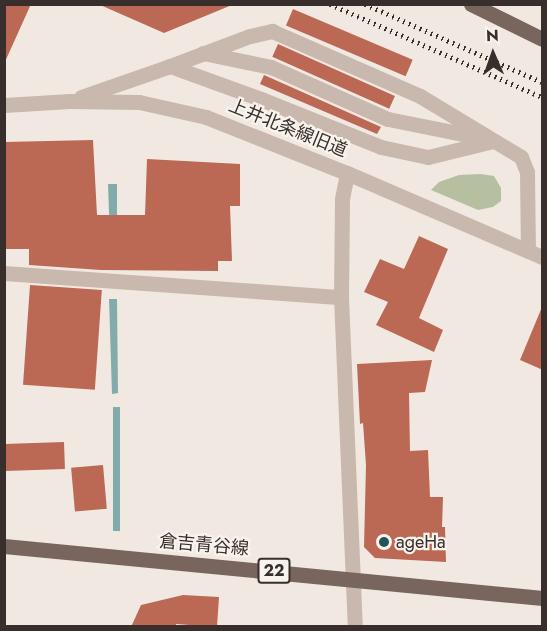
<!DOCTYPE html>
<html>
<head>
<meta charset="utf-8">
<style>
  body { margin:0 }
  #map { position:relative; width:547px; height:631px; overflow:hidden; background:#f1e9e1; font-family:Jost,"Noto Sans JP",sans-serif }
  div>[style] { position:absolute }
  [style*='--x'] { left:calc(var(--x)*1px); top:calc(var(--y)*1px); width:calc(var(--w)*1px); rotate:calc(var(--a)*1deg) }
  .green>* { inset:0; background:#b7bfa1 }
  .water>* { inset:0; background:#82acac; transform-origin:0 0 }
  .building>* { inset:0; background:#bb6855; transform-origin:0 0 }
  .minor>* { height:15px; margin:-7.5px; padding:0 7.5px; transform-origin:7.5px; border-radius:7.5px; background:#c9b8ad }
  .major>* { height:15px; margin:-7.5px; padding:0 7.5px; transform-origin:7.5px; border-radius:7.5px; background:#78655e }
  .rail>* { height:4.5px; margin-top:-2.25px; transform-origin:0; background:repeating-linear-gradient(90deg,#382e2b 0 1.5px,transparent 0 6px) }
  .dots>* { width:16px; height:16px; translate:-50% -50%; box-sizing:border-box; border:3px solid #f9f3ed; border-radius:50% }
  span { translate:-50% -50%; white-space:nowrap; text-align:center; line-height:1.15; -webkit-text-stroke:4.5px #f9f3ed; paint-order:stroke }
  .shield-label span { padding:2px 4px; background:#f9f3ed; border:2px solid; border-radius:4px; -webkit-text-stroke-width:0 }
  .shield-label { font-size:16px; color:#382e2b; font-weight:700 }
  .street-label { font-size:18px; color:#382e2b }
  .poi-label { font-size:18px; color:#382e2b }
  .left { translate:0 -50%; text-align:left }
  .frame { position:absolute; inset:0; border:6px solid #382e2b; pointer-events:none }
  .north { position:absolute; left:463px; top:24px; width:60px; height:60px; -webkit-text-stroke:4px #f9f3ed; paint-order:stroke; rotate:358deg; font-size:16px; font-weight:700; line-height:24px; text-align:center; color:#382e2b }
  .north::after { content:''; display:block; margin:auto; width:21px; height:27px; background:#382e2b; clip-path:polygon(50% 0,100% 100%,50% 72%,0 100%) }
</style>
</head>
<body>
<div id="map">
  <div class="green">
    <div style="clip-path:polygon(481px 174px,494px 176px,501px 188px,501px 201px,493px 207px,478px 210px,431px 190px,439px 182px,459px 175px)"></div>
  </div>
  <div class="water">
    <div style="clip-path:polygon(108px 184px,117px 184px,117px 240px,110px 241px)"></div>
    <div style="clip-path:polygon(109px 299px,117px 299px,118px 393px,112px 394px)"></div>
    <div style="left:113px;top:407px;width:7px;height:124px"></div>
  </div>
  <div class="building">
    <div style="clip-path:polygon(4px 4px,31px 4px,4px 64px)"></div>
    <div style="clip-path:polygon(98px 4px,232px 4px,232px 5px,164px 33px)"></div>
    <div style="left:293px;top:9px;width:130px;height:18px;rotate:23deg"></div>
    <div style="left:278px;top:44px;width:128px;height:14px;rotate:24deg"></div>
    <div style="clip-path:polygon(264px 75px,381px 127px,377px 134px,260px 84px)"></div>
    <div style="clip-path:polygon(93px 140px,97px 215px,145px 215px,147px 159px,240px 164px,240px 206px,230px 206px,232px 261px,218px 261px,218px 271px,101px 270px,29px 265px,29px 249px,4px 249px,4px 142px)"></div>
    <div style="clip-path:polygon(419px 236px,448px 249px,419px 318px,443px 330px,434px 352px,376px 325px,388px 302px,364px 292px,380px 259px,404px 269px)"></div>
    <div style="left:30px;top:285px;width:72px;height:100px;rotate:4deg"></div>
    <div style="clip-path:polygon(542px 307px,543px 307px,543px 370px,520px 360px)"></div>
    <div style="clip-path:polygon(432px 360px,425px 392px,409px 393px,410px 451px,428px 450px,430px 497px,443px 497px,442px 527px,445px 527px,446px 562px,375px 558px,364px 547px,366px 465px,363px 423px,360px 424px,357px 364px)"></div>
    <div style="left:64px;top:442px;width:27px;height:60px;rotate:88deg"></div>
    <div style="left:103px;top:465px;width:44px;height:32px;rotate:85deg"></div>
    <div style="clip-path:polygon(183px 595px,219px 597px,217px 627px,176px 624px,176px 627px,131px 627px,141px 605px)"></div>
  </div>
  <div class="minor">
    <div style="--x:203;--y:53;--w:69;--a:11.6"></div>
    <div style="--x:271;--y:67;--w:128;--a:24"></div>
    <div style="--x:388;--y:119;--w:96;--a:11.4"></div>
    <div style="--x:170;--y:66;--w:85;--a:-20.6"></div>
    <div style="--x:250;--y:36;--w:23;--a:-13"></div>
    <div style="--x:272;--y:31;--w:162;--a:23.7"></div>
    <div style="--x:420;--y:96;--w:118;--a:31.1"></div>
    <div style="--x:521;--y:157;--w:16;--a:68"></div>
    <div style="--x:527;--y:172;--w:79;--a:89.3"></div>
    <div style="--x:81;--y:97;--w:94;--a:-19.2"></div>
    <div style="--x:170;--y:66;--w:97;--a:19.9"></div>
    <div style="--x:261;--y:99;--w:129;--a:21.8"></div>
    <div style="--x:381;--y:147;--w:48;--a:12"></div>
    <div style="--x:428;--y:157;--w:67;--a:-13.8"></div>
    <div style="--x:4;--y:105;--w:66;--a:-3.5"></div>
    <div style="--x:70;--y:101;--w:69;--a:0.8"></div>
    <div style="--x:139;--y:102;--w:69;--a:12.6"></div>
    <div style="--x:206;--y:117;--w:152;--a:21.7"></div>
    <div style="--x:347;--y:173;--w:212;--a:23.3"></div>
    <div style="--x:4;--y:273;--w:338;--a:4.1"></div>
    <div style="--x:341;--y:297;--w:98;--a:-89.4"></div>
    <div style="--x:342;--y:199;--w:26;--a:-79"></div>
    <div style="--x:341;--y:297;--w:329;--a:87.6"></div>
  </div>
  <div class="major">
    <div style="--x:471;--y:4;--w:79;--a:26.2"></div>
    <div style="--x:4;--y:546;--w:541;--a:5.52"></div>
  </div>
  <div class="rail">
    <div style="--x:330;--y:4;--w:232;--a:23.7"></div>
    <div style="--x:365;--y:4;--w:193;--a:23.8"></div>
  </div>
  <div class="dots">
    <div style="left:384px;top:542px;background:#245556"></div>
  </div>
  <div class="shield-label">
    <span style="left:274px;top:571px">22</span>
  </div>
  <div class="street-label">
    <span style="left:288px;top:128px;rotate:22deg">上井北条線旧道</span>
    <span style="left:204px;top:545px;rotate:5deg">倉吉青谷線</span>
  </div>
  <div class="poi-label">
    <span class="left" style="left:396px;top:542px">ageHa</span>
  </div>
  <div class="frame"></div>
  <div class="north">N</div>
</div>
</body>
</html>
